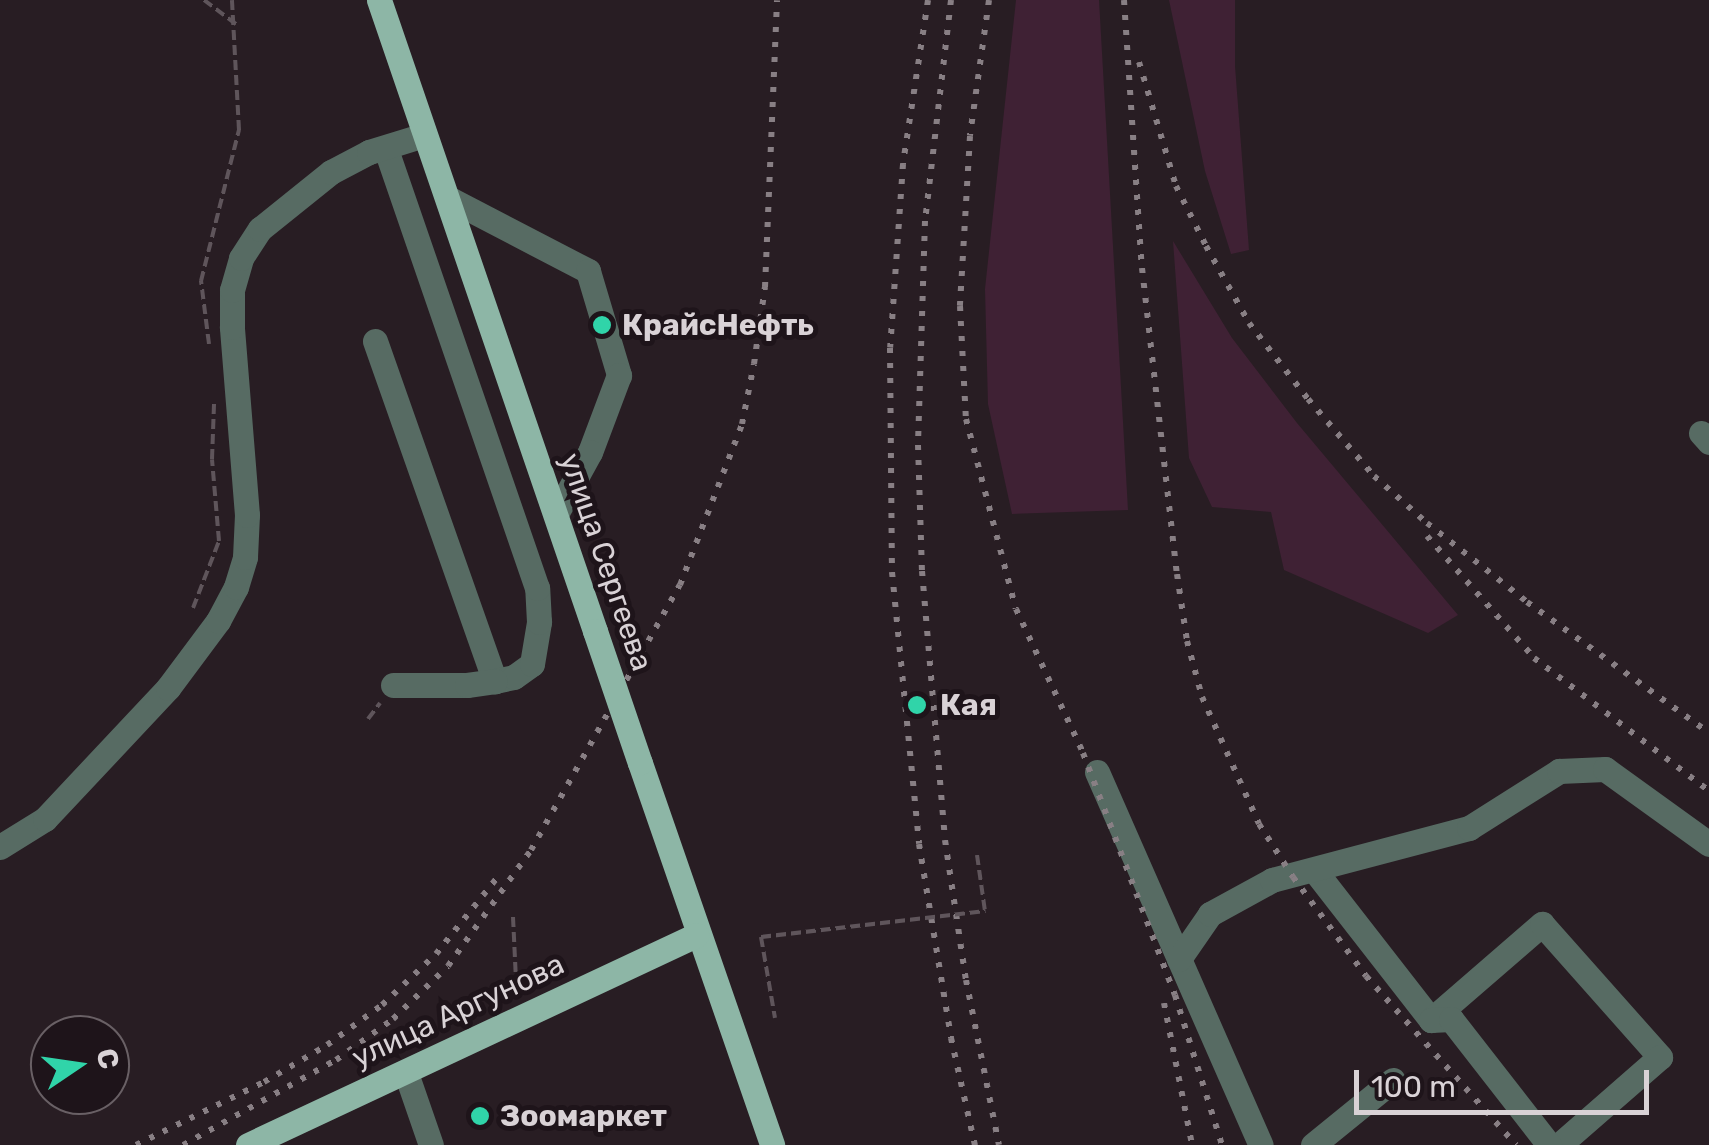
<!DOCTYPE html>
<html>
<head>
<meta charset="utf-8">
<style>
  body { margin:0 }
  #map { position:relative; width:1709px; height:1145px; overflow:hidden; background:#281d23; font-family:Rubik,sans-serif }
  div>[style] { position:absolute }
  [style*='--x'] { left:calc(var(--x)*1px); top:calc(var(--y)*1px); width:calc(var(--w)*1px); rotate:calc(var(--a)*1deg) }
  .green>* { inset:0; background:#3f2134 }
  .path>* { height:4px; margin-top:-2px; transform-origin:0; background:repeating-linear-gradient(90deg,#5f555b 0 10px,transparent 0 15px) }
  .minor>* { height:25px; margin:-12.5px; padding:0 12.5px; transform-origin:12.5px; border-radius:12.5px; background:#576b63 }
  .major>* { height:25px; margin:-12.5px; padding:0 12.5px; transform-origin:12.5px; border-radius:12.5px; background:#8db6a6 }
  .rail>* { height:6px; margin-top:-3px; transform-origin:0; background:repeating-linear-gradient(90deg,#887f84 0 5px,transparent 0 15px) }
  .path-bridge>* { height:4px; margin-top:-2px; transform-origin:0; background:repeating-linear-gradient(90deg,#5f555b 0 10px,transparent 0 15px) }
  .major-bridge>* { height:25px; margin:-12.5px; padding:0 12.5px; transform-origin:12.5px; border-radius:12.5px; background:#8db6a6 }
  .dots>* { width:28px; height:28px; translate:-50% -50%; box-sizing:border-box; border:5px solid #1e141a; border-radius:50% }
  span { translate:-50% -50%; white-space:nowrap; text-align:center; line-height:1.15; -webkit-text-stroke:10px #1e141a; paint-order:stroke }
  .poi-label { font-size:30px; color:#d9d2d6; font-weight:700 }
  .left { translate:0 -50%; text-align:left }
  .street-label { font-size:30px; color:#d9d2d6 }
  .north { position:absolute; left:30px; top:1015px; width:100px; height:100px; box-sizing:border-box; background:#1e141a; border:2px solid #696065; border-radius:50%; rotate:77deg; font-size:28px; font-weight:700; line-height:40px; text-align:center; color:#d9d2d6 }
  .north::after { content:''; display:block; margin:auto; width:35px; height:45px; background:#30d4a9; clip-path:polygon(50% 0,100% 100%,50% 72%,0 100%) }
  .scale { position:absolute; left:1354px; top:1070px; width:295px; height:45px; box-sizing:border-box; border:5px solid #d9d2d6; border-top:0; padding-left:12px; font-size:30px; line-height:35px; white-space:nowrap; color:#d9d2d6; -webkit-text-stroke:8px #1e141a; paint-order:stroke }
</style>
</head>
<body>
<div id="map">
  <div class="green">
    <div style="clip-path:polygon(1016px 0,1099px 0,1128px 510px,1012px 514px,988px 404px,985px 289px)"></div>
    <div style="clip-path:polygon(1169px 0,1235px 0,1235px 66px,1249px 250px,1231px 254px,1205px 171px)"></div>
    <div style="clip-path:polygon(1173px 241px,1232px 338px,1297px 423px,1458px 615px,1428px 633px,1284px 570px,1271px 512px,1212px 507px,1189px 458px)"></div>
  </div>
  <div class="path">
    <div style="--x:204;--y:0;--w:40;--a:37"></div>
    <div style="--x:209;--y:344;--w:64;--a:-97.2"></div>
    <div style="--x:201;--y:281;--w:156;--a:-75.9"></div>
    <div style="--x:239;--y:130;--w:130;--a:-93.1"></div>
    <div style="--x:193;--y:608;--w:72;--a:-68.8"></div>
    <div style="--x:219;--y:541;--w:82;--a:-94.9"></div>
    <div style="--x:212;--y:459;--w:55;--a:-87.9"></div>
    <div style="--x:368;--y:719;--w:20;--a:-53"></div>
    <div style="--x:977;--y:855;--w:57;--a:81.9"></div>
    <div style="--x:513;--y:917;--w:63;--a:87.3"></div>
    <div style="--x:516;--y:980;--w:15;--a:62"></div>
    <div style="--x:761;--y:937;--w:82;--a:80.2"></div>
  </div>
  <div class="minor">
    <div style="--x:448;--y:198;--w:158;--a:27.5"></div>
    <div style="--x:588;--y:271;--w:109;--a:73.4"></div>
    <div style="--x:619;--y:375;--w:82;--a:110.6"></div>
    <div style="--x:590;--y:452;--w:71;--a:118.7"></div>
    <div style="--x:375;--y:341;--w:361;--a:70.6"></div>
    <div style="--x:495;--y:681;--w:19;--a:-12"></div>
    <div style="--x:514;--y:677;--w:22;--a:-36"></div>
    <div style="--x:532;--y:664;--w:43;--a:-80.5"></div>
    <div style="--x:539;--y:622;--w:34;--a:-93"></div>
    <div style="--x:537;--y:588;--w:463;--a:-109"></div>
    <div style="--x:1701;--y:433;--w:12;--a:48"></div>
    <div style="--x:393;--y:685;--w:74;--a:0"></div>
    <div style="--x:467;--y:685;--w:28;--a:-8"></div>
    <div style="--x:1097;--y:772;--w:407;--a:66.3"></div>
    <div style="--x:0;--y:847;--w:53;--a:-31.9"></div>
    <div style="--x:45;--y:819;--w:180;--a:-46.8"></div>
    <div style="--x:168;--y:688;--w:84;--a:-53.3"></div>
    <div style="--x:218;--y:621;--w:38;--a:-62"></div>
    <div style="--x:236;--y:587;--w:31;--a:-73"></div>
    <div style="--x:245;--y:557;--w:42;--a:-87.3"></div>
    <div style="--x:247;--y:515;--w:189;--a:-94.6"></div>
    <div style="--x:232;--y:327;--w:37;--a:-90"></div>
    <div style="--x:232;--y:290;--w:33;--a:-74"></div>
    <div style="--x:241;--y:258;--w:35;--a:-57"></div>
    <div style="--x:260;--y:229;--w:91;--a:-38.8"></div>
    <div style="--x:331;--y:172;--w:43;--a:-27.8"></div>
    <div style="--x:369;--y:152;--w:58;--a:-17.2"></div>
    <div style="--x:1315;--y:871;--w:189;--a:52.1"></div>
    <div style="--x:1179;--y:959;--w:55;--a:-55.4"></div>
    <div style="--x:1210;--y:914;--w:71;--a:-28.7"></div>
    <div style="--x:1272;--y:880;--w:204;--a:-14.8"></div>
    <div style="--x:1469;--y:828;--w:107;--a:-32.3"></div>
    <div style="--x:1559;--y:771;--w:46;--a:-2.5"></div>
    <div style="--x:1605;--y:769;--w:128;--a:35.8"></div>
    <div style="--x:1431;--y:1020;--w:147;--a:-40.9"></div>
    <div style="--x:1542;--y:924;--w:178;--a:48.4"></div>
    <div style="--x:1660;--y:1057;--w:134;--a:138.9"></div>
    <div style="--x:1431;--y:1020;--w:20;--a:-3"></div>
    <div style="--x:1451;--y:1019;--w:160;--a:52.1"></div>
    <div style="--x:406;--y:1073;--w:76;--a:70.9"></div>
    <div style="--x:1313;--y:1145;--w:103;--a:-39.1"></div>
  </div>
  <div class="major">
    <div style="--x:379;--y:0;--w:667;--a:71.1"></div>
    <div style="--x:640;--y:763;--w:404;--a:70.9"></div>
    <div style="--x:248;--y:1145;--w:495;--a:-25.1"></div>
  </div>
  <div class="rail">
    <div style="--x:928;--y:0;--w:166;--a:98.7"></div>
    <div style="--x:903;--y:164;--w:184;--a:94"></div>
    <div style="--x:890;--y:348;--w:224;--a:89.5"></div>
    <div style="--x:892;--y:572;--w:273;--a:84.3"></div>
    <div style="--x:919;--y:844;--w:197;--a:80.6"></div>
    <div style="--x:951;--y:1038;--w:110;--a:77.4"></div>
    <div style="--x:951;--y:0;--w:223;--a:96.7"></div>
    <div style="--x:925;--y:221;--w:224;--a:91.8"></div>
    <div style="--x:918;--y:445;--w:126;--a:88.2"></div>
    <div style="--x:922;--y:571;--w:270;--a:85.1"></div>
    <div style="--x:945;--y:840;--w:142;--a:81.5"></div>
    <div style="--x:966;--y:980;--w:168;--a:78.7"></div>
    <div style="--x:989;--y:0;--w:137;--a:98"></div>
    <div style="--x:970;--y:136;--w:170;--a:93.4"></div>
    <div style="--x:960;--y:306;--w:113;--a:87"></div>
    <div style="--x:966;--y:419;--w:196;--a:75.3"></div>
    <div style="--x:1016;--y:609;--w:159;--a:65"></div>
    <div style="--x:1083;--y:753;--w:259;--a:69.2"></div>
    <div style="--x:1175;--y:995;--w:157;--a:72.6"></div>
    <div style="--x:1124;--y:0;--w:269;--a:86.2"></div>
    <div style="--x:1142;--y:268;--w:308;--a:83.5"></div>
    <div style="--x:1177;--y:574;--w:68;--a:81.5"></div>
    <div style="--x:1187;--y:641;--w:58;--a:75"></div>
    <div style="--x:1202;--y:697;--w:139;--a:65.8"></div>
    <div style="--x:1259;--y:824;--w:63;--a:57.3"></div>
    <div style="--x:1293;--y:877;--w:123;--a:53.6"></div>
    <div style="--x:1366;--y:976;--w:226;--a:48.4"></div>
    <div style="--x:1139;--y:62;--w:129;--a:73.4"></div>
    <div style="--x:1176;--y:186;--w:67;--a:63.4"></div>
    <div style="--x:1206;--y:246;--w:88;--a:60.8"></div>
    <div style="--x:1249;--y:323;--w:96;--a:52.2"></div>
    <div style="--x:1308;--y:399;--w:101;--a:49.4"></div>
    <div style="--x:1374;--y:476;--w:71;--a:41.6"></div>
    <div style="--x:1427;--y:523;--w:127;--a:38.3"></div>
    <div style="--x:1527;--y:602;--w:224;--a:35.7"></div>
    <div style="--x:1427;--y:536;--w:162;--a:48.7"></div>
    <div style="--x:1534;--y:658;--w:220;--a:37.2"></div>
    <div style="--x:1164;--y:1003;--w:145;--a:78.8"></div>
    <div style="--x:136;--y:1145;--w:143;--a:-26.2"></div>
    <div style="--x:264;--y:1082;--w:73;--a:-30.4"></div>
    <div style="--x:327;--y:1045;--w:68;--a:-36"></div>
    <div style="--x:382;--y:1005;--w:74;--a:-43.4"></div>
    <div style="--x:436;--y:954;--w:102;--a:-51.3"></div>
    <div style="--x:183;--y:1145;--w:175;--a:-29.1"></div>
    <div style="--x:336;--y:1060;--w:70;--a:-35.7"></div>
    <div style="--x:393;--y:1019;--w:76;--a:-43.9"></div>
    <div style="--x:448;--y:966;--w:143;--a:-54.4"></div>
    <div style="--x:531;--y:850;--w:304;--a:-60.7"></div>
    <div style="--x:680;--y:585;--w:173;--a:-68.9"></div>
    <div style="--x:742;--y:424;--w:61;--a:-78.7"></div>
    <div style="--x:754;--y:364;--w:78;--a:-81.9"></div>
    <div style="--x:765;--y:287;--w:287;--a:-87.6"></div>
  </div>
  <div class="path-bridge">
    <div style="--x:761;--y:937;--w:226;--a:-6.6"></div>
  </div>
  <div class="major-bridge">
    <div style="--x:595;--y:631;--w:139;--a:71.2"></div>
  </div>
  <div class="dots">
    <div style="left:602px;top:325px;background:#30d4a9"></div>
    <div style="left:917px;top:705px;background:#30d4a9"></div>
    <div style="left:480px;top:1116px;background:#30d4a9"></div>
  </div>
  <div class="poi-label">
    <span class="left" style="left:622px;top:325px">КрайсНефть</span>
    <span class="left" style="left:940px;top:705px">Кая</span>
    <span class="left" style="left:500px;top:1116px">Зоомаркет</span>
  </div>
  <div class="street-label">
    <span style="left:606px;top:562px;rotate:71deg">улица Сергеева</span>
    <span style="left:458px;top:1011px;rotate:-25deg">улица Аргунова</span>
  </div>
  <div class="north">С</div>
  <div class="scale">100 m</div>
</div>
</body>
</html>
